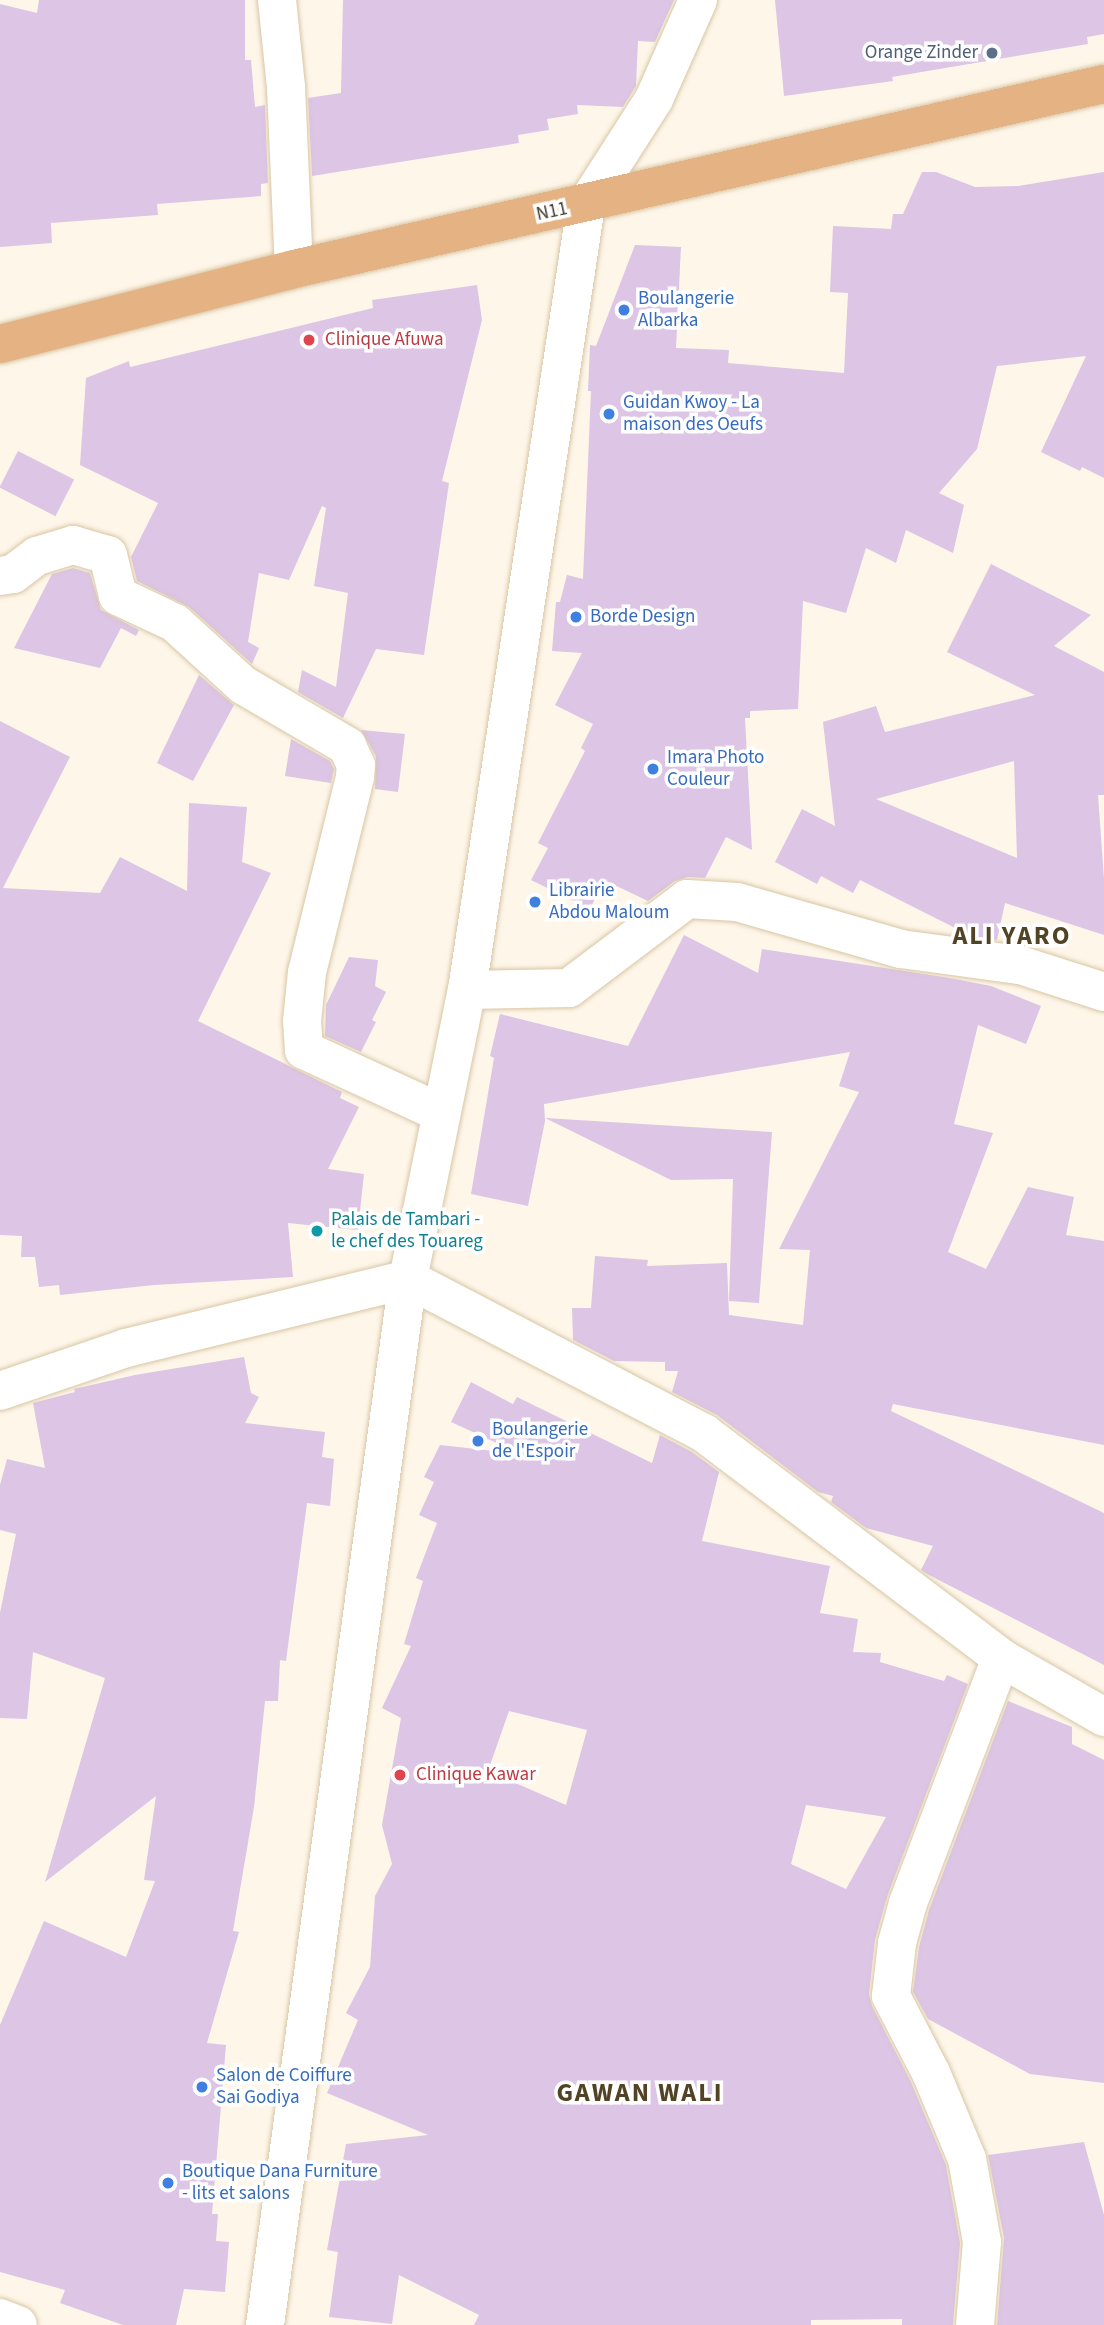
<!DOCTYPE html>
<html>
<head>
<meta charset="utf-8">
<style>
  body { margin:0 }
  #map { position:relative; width:1104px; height:2325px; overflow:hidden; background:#fef6e9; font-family:"Source Sans 3",sans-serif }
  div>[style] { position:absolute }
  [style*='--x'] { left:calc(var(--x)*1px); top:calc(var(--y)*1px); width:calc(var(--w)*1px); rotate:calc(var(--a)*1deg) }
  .building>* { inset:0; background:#dcc5e5; transform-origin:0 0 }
  .roads { filter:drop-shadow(0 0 2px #d8c6a4) drop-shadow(0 0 2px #d8c6a4) }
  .street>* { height:38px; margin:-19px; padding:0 19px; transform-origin:19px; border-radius:19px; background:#fff }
  .primary>* { height:38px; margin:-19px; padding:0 19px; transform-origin:19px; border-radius:19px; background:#e5b383 }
  .dots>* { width:19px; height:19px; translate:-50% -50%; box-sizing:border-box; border:4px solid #fff; border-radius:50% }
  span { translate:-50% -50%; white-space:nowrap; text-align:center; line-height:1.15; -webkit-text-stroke:7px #fff; paint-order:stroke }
  .service-label { font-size:19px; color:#4e5e75 }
  .right { translate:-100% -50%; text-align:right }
  .street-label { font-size:19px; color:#413a2d }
  .shop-label { font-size:19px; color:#366cbe }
  .left { translate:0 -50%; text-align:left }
  .health-label { font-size:19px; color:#be3a42 }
  .culture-label { font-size:19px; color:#0d838f }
  .district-label { font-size:26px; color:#524325; font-weight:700; letter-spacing:2px }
</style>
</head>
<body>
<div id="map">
  <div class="building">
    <div style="clip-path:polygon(39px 0,245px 0,245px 60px,251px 60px,255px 107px,265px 105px,268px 183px,261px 184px,261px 196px,157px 204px,158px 215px,51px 223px,52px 243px,0 247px,0 4px,37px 13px)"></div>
    <div style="clip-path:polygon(343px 0,674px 0,655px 42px,638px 41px,636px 86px,623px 107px,577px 105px,578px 114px,547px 119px,549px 130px,518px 135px,519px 143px,312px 176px,308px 98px,341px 93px)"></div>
    <div style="clip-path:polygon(775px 0,1104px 0,1104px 34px,1087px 37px,1088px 44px,892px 77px,893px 81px,784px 96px)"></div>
    <div style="clip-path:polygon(922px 172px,936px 172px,975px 187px,1018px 186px,1104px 172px,1104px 478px,1082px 467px,1080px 471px,1041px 452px,1086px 356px,997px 366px,977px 449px,939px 493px,964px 505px,953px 553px,906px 530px,896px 563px,866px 548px,846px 613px,803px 601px,798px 709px,750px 711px,750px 718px,745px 718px,752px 850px,726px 837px,705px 878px,688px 877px,675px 881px,648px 901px,604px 880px,590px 909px,531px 880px,548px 848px,538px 843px,585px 751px,581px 748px,593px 724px,555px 705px,582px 653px,552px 651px,556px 602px,560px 602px,567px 575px,583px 579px,591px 391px,588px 391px,590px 345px,596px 346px,635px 245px,681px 247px,676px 348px,729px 350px,728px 363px,844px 373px,848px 293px,830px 292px,833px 226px,891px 229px,893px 214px,903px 214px)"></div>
    <div style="clip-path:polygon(477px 285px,482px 320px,442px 481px,449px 483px,424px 655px,376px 649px,343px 718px,298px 692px,302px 670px,336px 687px,348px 593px,314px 586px,326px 508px,322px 506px,289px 580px,259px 573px,248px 642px,259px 648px,252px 664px,189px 607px,137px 581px,131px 557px,158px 503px,80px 465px,86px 378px,129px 361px,130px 367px,373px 308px,372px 300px)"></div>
    <div style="left:18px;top:451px;width:63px;height:41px;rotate:27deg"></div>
    <div style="clip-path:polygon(evenodd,991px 564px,1091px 615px,1054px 646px,1104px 672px,1104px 795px,1098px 795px,1104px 879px,1104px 935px,1005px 903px,997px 940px,971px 936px,860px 880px,853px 893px,821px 876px,817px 884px,775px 862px,802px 809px,835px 826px,823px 722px,876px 706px,885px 732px,1035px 695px,947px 652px,991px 564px,1014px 761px,1017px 858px,876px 799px,1014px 761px)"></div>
    <div style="clip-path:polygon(73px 568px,90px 573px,101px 610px,139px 630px,136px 636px,121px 628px,100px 668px,14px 648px,52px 574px)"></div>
    <div style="clip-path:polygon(199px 675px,234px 705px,193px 781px,157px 763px)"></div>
    <div style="clip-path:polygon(0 721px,70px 757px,3px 888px,100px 893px,120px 857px,187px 891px,189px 803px,247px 807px,242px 862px,271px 873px,198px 1021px,342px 1092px,340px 1098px,359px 1107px,328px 1169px,364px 1174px,358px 1230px,288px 1223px,293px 1277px,154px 1285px,60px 1295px,59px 1285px,39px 1287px,35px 1257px,21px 1257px,22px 1236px,0 1235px)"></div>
    <div style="clip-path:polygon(361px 730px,405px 734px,398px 792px,375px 789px,376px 756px)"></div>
    <div style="clip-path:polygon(291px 739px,330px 761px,334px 769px,331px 783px,285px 776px)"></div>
    <div style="clip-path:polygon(684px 935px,758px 973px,762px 949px,950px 978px,991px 986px,1041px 1006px,1026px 1044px,978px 1025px,954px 1124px,993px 1133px,948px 1252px,986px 1269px,1028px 1187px,1074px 1197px,1066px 1235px,1104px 1241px,1104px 1445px,893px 1404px,891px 1411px,1104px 1513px,1104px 1665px,927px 1574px,921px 1570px,933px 1546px,866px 1528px,831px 1502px,833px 1496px,818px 1492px,717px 1415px,672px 1392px,678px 1371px,665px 1371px,665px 1362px,614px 1361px,573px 1340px,572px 1308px,591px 1308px,595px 1256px,648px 1260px,647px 1266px,727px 1263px,729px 1315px,803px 1325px,810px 1250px,779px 1249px,859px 1092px,839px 1086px,850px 1052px,544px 1104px,545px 1121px,528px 1206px,471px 1194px,494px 1058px,490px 1056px,500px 1014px,628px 1046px)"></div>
    <div style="clip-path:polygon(349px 957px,378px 960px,375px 986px,386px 992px,372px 1020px,376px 1022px,361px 1052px,325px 1036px,326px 1005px)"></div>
    <div style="clip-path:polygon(545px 1118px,772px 1132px,759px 1303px,729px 1301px,733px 1179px,671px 1180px)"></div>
    <div style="clip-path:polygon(244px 1357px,251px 1393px,259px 1397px,245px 1423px,325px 1432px,322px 1457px,334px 1459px,330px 1506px,307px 1503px,286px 1661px,280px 1660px,278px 1701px,265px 1701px,254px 1807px,233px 1931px,239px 1932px,207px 2043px,226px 2045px,212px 2214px,218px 2214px,216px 2241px,229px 2242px,225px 2292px,184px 2289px,176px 2325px,123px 2325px,60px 2303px,65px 2290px,0 2272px,0 2025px,44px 1921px,126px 1957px,155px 1881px,144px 1880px,156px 1796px,45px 1882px,105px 1678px,33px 1652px,27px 1719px,0 1718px,0 1613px,16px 1534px,0 1530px,0 1485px,7px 1459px,45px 1468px,33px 1403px,75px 1392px,74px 1389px,135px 1375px)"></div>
    <div style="clip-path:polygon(evenodd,471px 1382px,513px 1404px,517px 1397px,652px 1463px,660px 1435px,692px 1452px,719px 1472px,702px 1541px,830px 1566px,820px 1613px,858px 1619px,853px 1652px,881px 1653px,880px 1662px,944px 1681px,947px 1675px,968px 1684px,887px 1897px,875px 1940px,869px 1994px,872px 2006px,911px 2082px,946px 2165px,960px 2243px,953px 2325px,902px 2325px,902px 2319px,811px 2320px,811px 2325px,474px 2325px,479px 2315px,399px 2275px,392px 2324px,329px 2317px,338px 2252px,327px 2250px,346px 2144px,428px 2135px,327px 2093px,358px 2020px,346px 2013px,370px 1967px,375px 1896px,392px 1864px,382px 1825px,401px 1718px,382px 1708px,411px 1646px,404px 1644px,423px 1581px,416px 1578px,437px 1523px,419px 1515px,434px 1482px,424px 1477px,440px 1445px,521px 1454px,451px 1422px,471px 1382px,509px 1711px,587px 1730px,566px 1805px,488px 1771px,509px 1711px,471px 1382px,806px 1805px,886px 1817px,846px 1889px,791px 1864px,806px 1805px)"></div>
    <div style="clip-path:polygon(1008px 1701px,1072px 1727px,1072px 1744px,1104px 1760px,1104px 2083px,1030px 2074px,928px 2019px,913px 1992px,919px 1947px,929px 1910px)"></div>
    <div style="clip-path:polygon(1084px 2142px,1104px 2215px,1104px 2325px,997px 2325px,1004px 2238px,988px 2155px)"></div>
  </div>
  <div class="roads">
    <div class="street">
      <div style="--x:277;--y:0;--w:87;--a:84.1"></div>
      <div style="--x:286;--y:87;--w:182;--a:87.5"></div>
      <div style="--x:0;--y:576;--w:13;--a:-9"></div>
      <div style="--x:13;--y:574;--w:30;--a:-37"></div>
      <div style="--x:37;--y:556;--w:38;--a:-17"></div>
      <div style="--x:73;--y:545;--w:36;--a:16"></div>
      <div style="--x:108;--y:555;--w:42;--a:76.3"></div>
      <div style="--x:118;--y:596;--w:63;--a:25.3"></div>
      <div style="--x:175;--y:623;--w:92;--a:42.4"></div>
      <div style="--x:243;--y:685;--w:121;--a:30.4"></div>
      <div style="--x:347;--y:746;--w:21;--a:65"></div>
      <div style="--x:356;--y:765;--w:12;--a:95"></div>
      <div style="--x:355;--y:777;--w:201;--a:103.8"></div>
      <div style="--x:307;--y:972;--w:49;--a:95.8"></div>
      <div style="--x:302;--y:1021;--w:29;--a:86"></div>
      <div style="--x:304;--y:1050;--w:151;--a:24.7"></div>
      <div style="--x:467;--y:990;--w:102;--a:-1.1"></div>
      <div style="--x:569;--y:988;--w:148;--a:-37"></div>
      <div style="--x:687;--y:899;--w:50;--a:3.4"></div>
      <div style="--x:737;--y:902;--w:171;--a:16"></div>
      <div style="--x:901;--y:949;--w:120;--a:7.7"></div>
      <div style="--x:1020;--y:965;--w:88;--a:17.8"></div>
      <div style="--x:0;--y:1391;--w:133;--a:-18.8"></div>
      <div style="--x:126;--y:1348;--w:290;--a:-13.7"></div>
      <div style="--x:408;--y:1279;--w:334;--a:27.5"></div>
      <div style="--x:704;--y:1433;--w:373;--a:37.1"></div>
      <div style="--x:1001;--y:1658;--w:119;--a:29.8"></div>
      <div style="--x:0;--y:2318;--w:19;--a:21"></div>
      <div style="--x:265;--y:2325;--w:1056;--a:-82.22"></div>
      <div style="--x:408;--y:1279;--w:295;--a:-78.5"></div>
      <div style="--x:467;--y:990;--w:794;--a:-81.38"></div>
      <div style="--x:586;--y:205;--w:126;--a:-57.3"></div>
      <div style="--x:654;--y:99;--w:108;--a:-66"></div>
      <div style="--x:975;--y:2325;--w:83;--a:-85.2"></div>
      <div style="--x:982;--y:2242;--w:84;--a:-100.2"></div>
      <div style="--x:967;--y:2159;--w:93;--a:-112.7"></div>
      <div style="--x:931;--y:2073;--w:87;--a:-117.5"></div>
      <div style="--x:891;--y:1996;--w:53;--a:-83.5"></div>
      <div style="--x:897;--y:1943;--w:41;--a:-74.6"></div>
      <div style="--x:908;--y:1903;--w:262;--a:-69.2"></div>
    </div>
    <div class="primary">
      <div style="--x:0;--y:344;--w:303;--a:-14.3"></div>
      <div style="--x:294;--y:269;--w:831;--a:-12.87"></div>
    </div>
  </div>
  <div class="dots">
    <div style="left:992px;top:53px;background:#5c6f8a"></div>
    <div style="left:624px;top:310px;background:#3f7fe0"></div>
    <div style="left:309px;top:340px;background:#e0444e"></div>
    <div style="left:609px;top:414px;background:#3f7fe0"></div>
    <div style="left:576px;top:617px;background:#3f7fe0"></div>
    <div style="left:653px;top:769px;background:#3f7fe0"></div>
    <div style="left:535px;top:902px;background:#3f7fe0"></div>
    <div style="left:317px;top:1231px;background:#0f9aa8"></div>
    <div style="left:478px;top:1441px;background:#3f7fe0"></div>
    <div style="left:400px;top:1775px;background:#e0444e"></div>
    <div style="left:202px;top:2087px;background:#3f7fe0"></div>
    <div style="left:168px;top:2183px;background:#3f7fe0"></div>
  </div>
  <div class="service-label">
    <span class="right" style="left:978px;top:53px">Orange Zinder</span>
  </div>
  <div class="street-label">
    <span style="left:552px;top:212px;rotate:-12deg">N11</span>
  </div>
  <div class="shop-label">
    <span class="left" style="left:638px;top:310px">Boulangerie<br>Albarka</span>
    <span class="left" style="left:623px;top:414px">Guidan Kwoy - La<br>maison des Oeufs</span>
    <span class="left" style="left:590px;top:617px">Borde Design</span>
    <span class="left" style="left:667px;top:769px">Imara Photo<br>Couleur</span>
    <span class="left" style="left:549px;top:902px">Librairie<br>Abdou Maloum</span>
    <span class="left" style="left:492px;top:1441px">Boulangerie<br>de l'Espoir</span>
    <span class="left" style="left:216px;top:2087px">Salon de Coiffure<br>Sai Godiya</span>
    <span class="left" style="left:182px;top:2183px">Boutique Dana Furniture<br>- lits et salons</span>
  </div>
  <div class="health-label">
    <span class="left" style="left:325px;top:340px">Clinique Afuwa</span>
    <span class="left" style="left:416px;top:1775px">Clinique Kawar</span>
  </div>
  <div class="culture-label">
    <span class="left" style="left:331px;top:1231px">Palais de Tambari -<br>le chef des Touareg</span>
  </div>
  <div class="district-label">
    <span style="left:1012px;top:936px">ALI YARO</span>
    <span style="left:640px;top:2093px">GAWAN WALI</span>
  </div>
</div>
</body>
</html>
